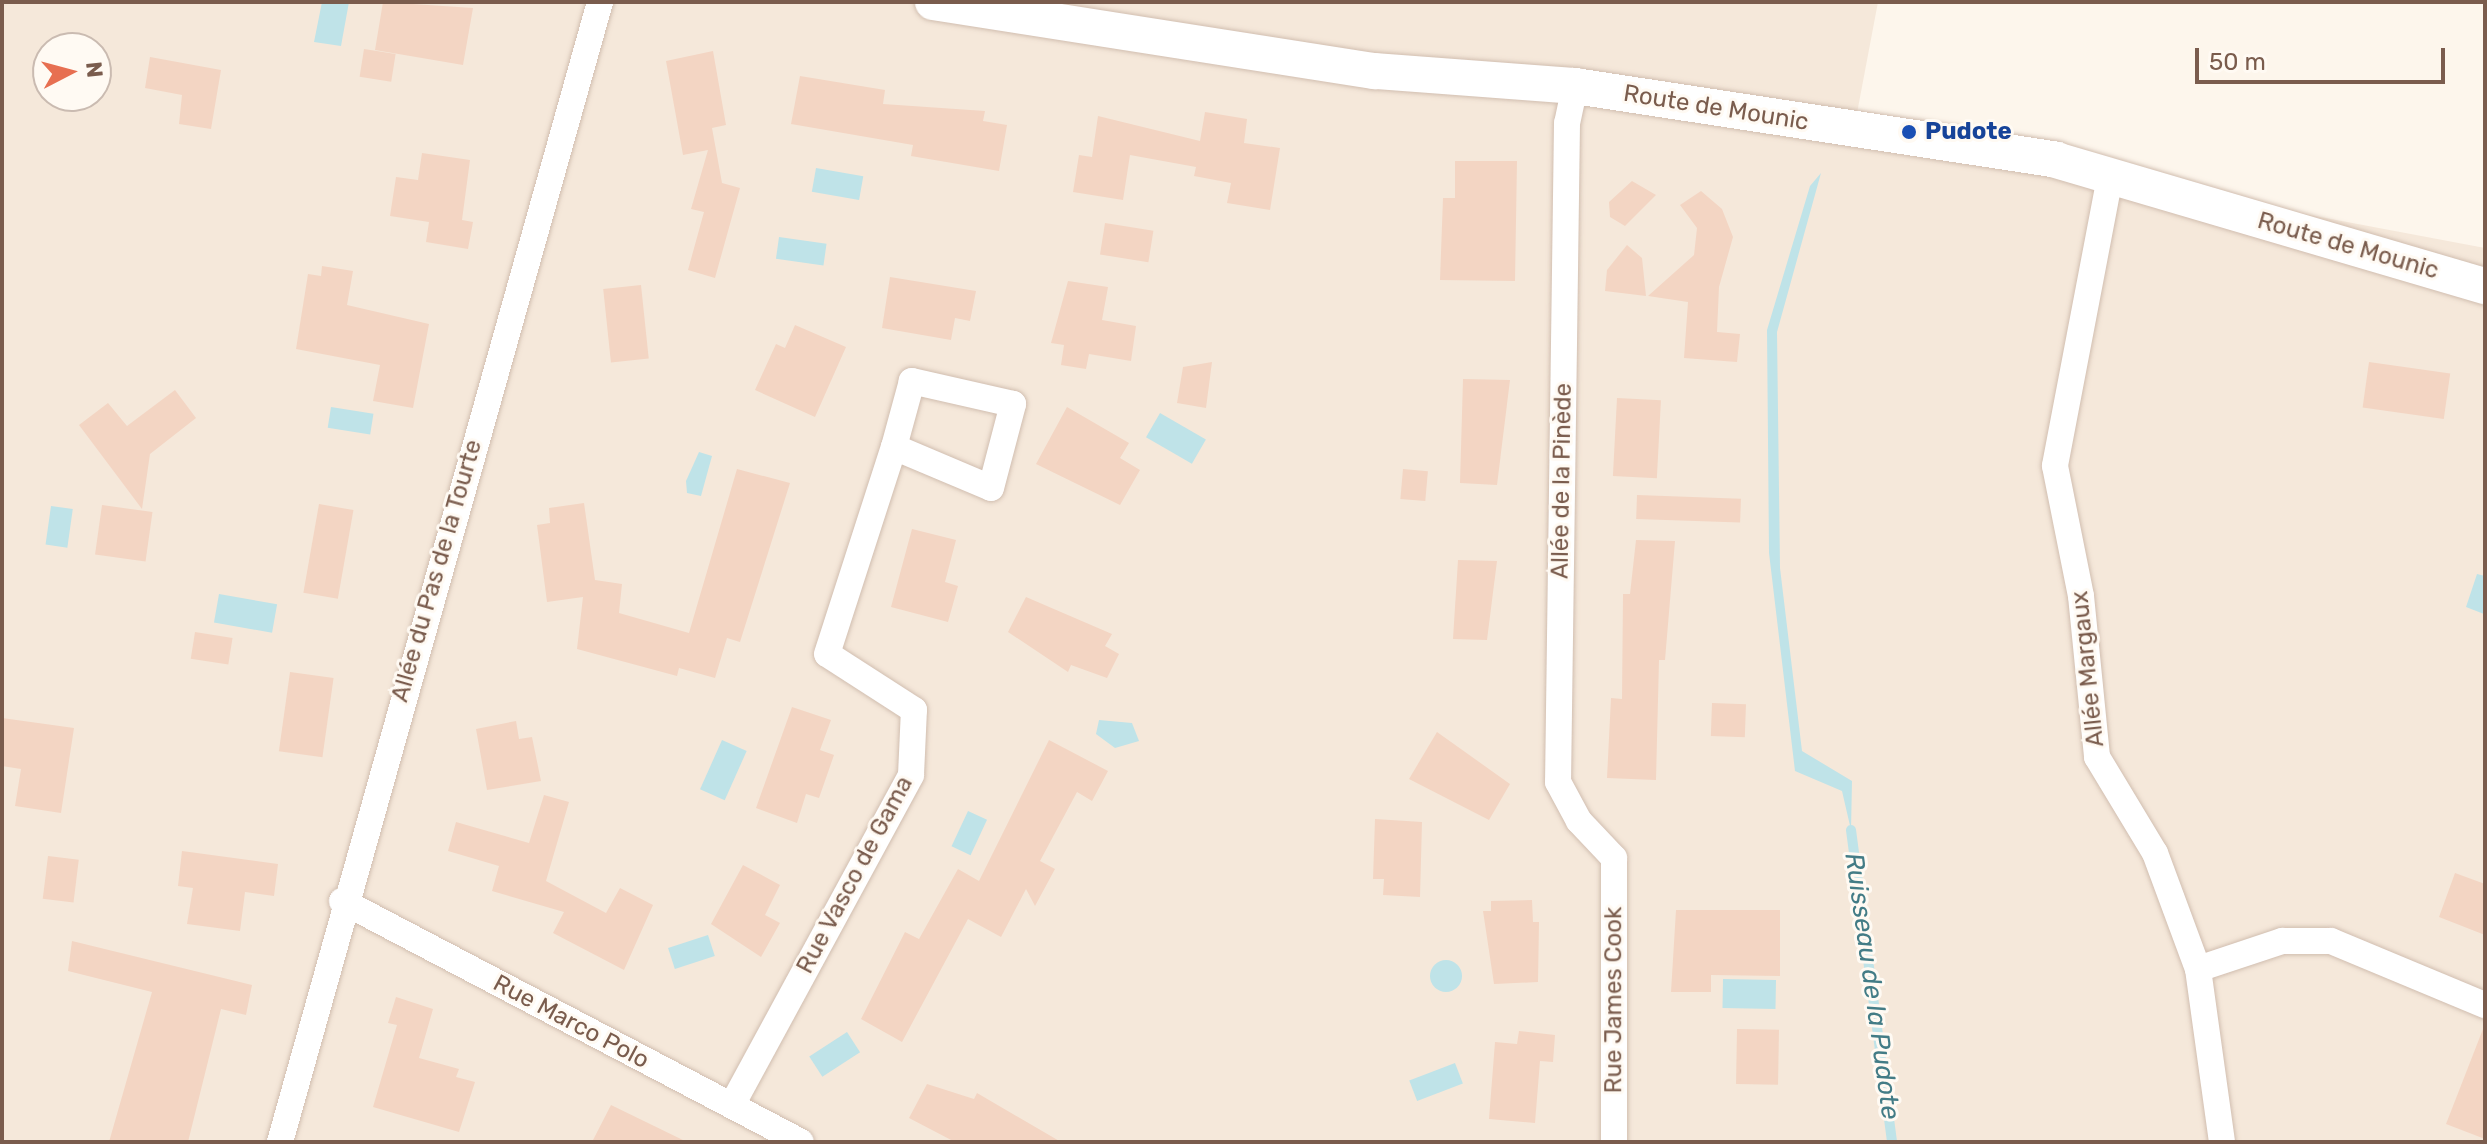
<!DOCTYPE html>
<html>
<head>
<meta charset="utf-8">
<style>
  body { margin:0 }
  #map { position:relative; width:2487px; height:1144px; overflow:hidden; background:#fdf6ec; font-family:Rubik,sans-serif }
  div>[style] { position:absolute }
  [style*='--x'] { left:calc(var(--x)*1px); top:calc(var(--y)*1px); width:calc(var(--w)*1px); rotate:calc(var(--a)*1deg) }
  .residential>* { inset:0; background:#f5e8da }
  .water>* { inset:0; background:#bfe3e8; transform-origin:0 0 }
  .round { border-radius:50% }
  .stream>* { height:10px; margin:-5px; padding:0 5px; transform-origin:5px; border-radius:5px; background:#bfe3e8 }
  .building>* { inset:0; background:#f3d5c3; transform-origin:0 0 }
  .roads { filter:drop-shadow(0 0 2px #d1beb0) drop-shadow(0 0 2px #d1beb0) }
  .minor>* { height:26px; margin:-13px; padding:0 13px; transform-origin:13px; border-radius:13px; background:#fff }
  .secondary>* { height:36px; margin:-18px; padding:0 18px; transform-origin:18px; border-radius:18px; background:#fff }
  .dots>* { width:22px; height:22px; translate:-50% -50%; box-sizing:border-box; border:4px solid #fffaf3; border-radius:50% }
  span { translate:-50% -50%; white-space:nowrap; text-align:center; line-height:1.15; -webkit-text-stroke:6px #fffaf3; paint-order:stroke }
  .street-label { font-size:24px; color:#7a5c4d }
  .transit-label { font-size:24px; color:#164399; font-weight:700 }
  .left { translate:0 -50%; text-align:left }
  .water-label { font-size:26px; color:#437c86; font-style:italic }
  .frame { position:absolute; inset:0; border:4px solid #7a5c4d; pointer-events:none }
  .north { position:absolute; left:32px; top:32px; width:80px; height:80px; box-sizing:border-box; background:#fffaf3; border:2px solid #cabbb1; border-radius:50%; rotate:84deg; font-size:22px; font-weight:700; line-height:32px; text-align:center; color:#7a5c4d }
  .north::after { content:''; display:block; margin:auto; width:28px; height:36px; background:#e76f51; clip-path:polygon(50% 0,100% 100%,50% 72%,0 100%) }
  .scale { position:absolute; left:2195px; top:48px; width:250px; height:36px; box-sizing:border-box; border:4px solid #7a5c4d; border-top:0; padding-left:10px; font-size:24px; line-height:28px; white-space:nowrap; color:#7a5c4d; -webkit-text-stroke:6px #fffaf3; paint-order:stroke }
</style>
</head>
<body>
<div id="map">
  <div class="residential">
    <div style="clip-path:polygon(evenodd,2px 2px,1878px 2px,1854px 129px,2485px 248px,2485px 1142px,2px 1142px,2px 2px,48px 48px,96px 48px,96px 96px,48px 96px,48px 48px)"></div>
  </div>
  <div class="water">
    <div style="clip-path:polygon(322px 2px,349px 2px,341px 46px,314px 42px)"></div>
    <div style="left:816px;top:168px;width:48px;height:24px;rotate:10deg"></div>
    <div style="clip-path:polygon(1821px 173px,1777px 332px,1780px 568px,1802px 751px,1852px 781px,1851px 830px,1842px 791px,1795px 771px,1769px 553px,1767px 330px,1810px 186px)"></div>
    <div style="left:779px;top:237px;width:48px;height:22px;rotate:8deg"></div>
    <div style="left:331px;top:407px;width:43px;height:21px;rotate:9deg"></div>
    <div style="left:1160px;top:413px;width:53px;height:28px;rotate:30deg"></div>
    <div style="clip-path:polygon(699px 452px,712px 456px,701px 496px,687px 493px,686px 481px)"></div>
    <div style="left:51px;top:506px;width:22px;height:39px;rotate:8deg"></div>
    <div style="clip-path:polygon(2477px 574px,2485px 576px,2484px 614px,2466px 607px)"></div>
    <div style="left:219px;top:594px;width:59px;height:29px;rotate:10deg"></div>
    <div style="clip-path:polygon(1099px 720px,1132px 723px,1139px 741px,1115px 748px,1096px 734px)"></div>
    <div style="left:722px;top:740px;width:27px;height:54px;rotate:24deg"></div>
    <div style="left:968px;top:811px;width:21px;height:39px;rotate:25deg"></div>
    <div style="left:708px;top:935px;width:22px;height:42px;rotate:72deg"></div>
    <div class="round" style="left:1430px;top:960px;width:32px;height:32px"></div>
    <div style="left:1723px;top:979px;width:53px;height:29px;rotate:1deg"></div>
    <div style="left:847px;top:1032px;width:24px;height:45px;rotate:57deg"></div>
    <div style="left:1455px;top:1063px;width:22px;height:49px;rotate:69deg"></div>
  </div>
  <div class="stream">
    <div style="--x:1851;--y:830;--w:315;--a:82.5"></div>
  </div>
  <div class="building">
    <div style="clip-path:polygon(383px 2px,473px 8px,463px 65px,375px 50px)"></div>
    <div style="left:364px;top:49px;width:32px;height:28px;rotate:9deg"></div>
    <div style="clip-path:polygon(713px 51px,726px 125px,712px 128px,722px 183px,740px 188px,715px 278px,688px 270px,704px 212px,691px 209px,708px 150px,683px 155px,666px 61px)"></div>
    <div style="clip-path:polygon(150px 57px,221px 70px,211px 129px,179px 124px,182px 95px,145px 88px)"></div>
    <div style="clip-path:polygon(800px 76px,885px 90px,883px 104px,985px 111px,983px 121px,1007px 125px,999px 171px,911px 156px,913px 145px,791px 124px)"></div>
    <div style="clip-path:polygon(1205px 112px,1247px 119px,1244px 143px,1280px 148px,1270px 210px,1227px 203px,1231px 183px,1194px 176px,1196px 167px,1130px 155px,1123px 200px,1073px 192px,1079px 155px,1092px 157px,1098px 116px,1200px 141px)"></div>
    <div style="clip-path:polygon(422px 153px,470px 160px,462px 220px,473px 222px,468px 249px,426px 242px,429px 222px,390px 216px,396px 177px,418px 180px)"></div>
    <div style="clip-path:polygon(1455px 161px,1517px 161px,1515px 281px,1440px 280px,1443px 198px,1455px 198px)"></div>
    <div style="clip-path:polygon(1632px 181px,1656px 195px,1625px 226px,1610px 217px,1609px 202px)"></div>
    <div style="clip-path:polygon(1701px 191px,1722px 209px,1733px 237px,1719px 287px,1717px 332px,1740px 334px,1737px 362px,1684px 358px,1688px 302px,1648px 296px,1694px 255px,1697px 228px,1680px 205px)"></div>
    <div style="left:1105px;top:223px;width:49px;height:32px;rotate:9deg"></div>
    <div style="clip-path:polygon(1627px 245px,1642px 258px,1646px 296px,1605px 291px,1607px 270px)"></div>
    <div style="clip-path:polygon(322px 266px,353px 271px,347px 305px,429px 324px,413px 408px,373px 401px,380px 365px,296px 349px,308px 274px,321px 276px)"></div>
    <div style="clip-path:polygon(890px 277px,976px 291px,970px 321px,955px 318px,951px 340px,882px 328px)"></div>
    <div style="clip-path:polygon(1068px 281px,1108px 287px,1102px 320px,1136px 326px,1131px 361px,1089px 354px,1086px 369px,1061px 365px,1064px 345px,1051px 343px)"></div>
    <div style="left:641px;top:285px;width:74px;height:38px;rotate:84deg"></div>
    <div style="clip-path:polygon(795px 325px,846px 347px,815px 417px,755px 390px,776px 344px,785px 348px)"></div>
    <div style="clip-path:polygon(1212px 362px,1206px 408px,1177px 403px,1183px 367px)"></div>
    <div style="left:2369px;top:362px;width:82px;height:46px;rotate:8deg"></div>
    <div style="clip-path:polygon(1463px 379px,1510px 380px,1497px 485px,1460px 483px)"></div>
    <div style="clip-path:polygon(175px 390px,196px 418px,150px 454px,142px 509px,79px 425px,108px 403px,127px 426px)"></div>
    <div style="left:1617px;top:398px;width:44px;height:78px;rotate:3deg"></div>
    <div style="clip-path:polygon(1067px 407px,1129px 443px,1120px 458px,1140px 470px,1120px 505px,1036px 464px)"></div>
    <div style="clip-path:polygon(737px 469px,790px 483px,740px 642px,727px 638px,715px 678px,679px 668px,677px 676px,577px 649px,583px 597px,547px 602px,537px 525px,550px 523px,549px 508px,584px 503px,595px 580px,622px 584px,619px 613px,689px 633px)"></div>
    <div style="left:1403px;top:469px;width:25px;height:30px;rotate:5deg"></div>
    <div style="left:1637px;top:495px;width:104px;height:24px;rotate:2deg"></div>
    <div style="left:319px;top:504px;width:35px;height:90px;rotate:10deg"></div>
    <div style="left:102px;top:505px;width:51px;height:50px;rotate:8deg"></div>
    <div style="clip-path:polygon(912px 529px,956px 540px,945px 582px,958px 586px,948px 622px,891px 607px)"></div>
    <div style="clip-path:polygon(1636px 540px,1675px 541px,1665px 660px,1659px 660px,1656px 780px,1607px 778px,1611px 698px,1622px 699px,1623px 594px,1630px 594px)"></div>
    <div style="clip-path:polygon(1458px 560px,1497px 561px,1487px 640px,1453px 639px)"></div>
    <div style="clip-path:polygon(1026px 597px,1112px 634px,1105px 646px,1119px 654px,1107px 678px,1071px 665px,1068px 672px,1008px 632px)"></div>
    <div style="left:195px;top:632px;width:38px;height:27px;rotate:9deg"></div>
    <div style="left:290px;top:672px;width:44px;height:80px;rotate:8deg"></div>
    <div style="left:1712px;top:703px;width:34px;height:33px;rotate:2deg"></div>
    <div style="clip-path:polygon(792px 707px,831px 720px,820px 750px,834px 755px,819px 798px,806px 794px,797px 823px,756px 808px)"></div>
    <div style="clip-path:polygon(2px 718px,74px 728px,61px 813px,15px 806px,21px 769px,2px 766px)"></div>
    <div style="clip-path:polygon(516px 721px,519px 739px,532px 737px,541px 781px,487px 790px,476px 729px)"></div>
    <div style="clip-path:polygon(1437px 732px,1510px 784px,1489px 820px,1409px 779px)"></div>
    <div style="clip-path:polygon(1049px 740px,1108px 771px,1092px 801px,1077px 792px,1040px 861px,1055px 869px,1035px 906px,1026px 889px,1001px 937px,968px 919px,902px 1042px,861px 1019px,905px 932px,919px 939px,958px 869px,979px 881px)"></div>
    <div style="clip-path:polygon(544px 795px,569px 802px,546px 881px,606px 913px,620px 888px,653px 905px,624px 970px,553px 933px,564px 912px,492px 891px,499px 866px,448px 851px,456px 822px,529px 843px)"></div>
    <div style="clip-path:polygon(1375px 819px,1422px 822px,1420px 897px,1383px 895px,1384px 879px,1373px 879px)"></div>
    <div style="clip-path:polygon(182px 851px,278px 864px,274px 896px,245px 892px,240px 931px,187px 924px,193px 888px,178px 886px)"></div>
    <div style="left:48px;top:856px;width:31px;height:43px;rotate:7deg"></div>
    <div style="clip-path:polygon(743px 865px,780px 885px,765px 915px,780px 923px,761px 957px,711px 924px)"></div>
    <div style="clip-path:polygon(2455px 873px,2485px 884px,2485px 935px,2439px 917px)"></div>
    <div style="clip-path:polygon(1532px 900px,1533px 922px,1539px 922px,1538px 982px,1494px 984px,1483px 911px,1491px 911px,1491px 901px)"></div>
    <div style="clip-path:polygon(1676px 910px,1780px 910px,1780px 976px,1711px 975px,1711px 992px,1671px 992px)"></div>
    <div style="clip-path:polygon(72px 941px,252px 985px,246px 1015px,221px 1009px,188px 1142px,109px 1142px,152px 992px,68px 971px)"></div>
    <div style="clip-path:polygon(396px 997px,433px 1009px,419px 1058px,459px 1069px,456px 1077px,475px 1082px,459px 1132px,373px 1107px,397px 1025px,388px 1023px)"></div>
    <div style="left:1737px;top:1029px;width:42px;height:55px;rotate:1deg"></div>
    <div style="clip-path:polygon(2483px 1029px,2485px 1029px,2485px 1139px,2446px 1124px)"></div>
    <div style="clip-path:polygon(1519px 1031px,1555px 1035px,1553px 1062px,1540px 1061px,1535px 1123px,1489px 1119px,1495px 1042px,1517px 1044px)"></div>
    <div style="clip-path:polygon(927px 1084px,974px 1099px,977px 1093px,1061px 1142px,955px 1142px,909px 1118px)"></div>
    <div style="clip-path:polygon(611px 1105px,687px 1142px,592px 1142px)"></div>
  </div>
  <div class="roads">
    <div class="minor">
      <div style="--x:1575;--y:86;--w:38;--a:102"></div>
      <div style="--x:1567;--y:123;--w:659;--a:90.78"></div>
      <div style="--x:1558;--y:782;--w:44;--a:61.7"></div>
      <div style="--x:1579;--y:821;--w:51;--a:46.6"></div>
      <div style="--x:1614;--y:858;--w:284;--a:90"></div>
      <div style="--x:2110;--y:177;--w:294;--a:100.8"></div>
      <div style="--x:2055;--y:466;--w:133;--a:78.7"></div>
      <div style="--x:2081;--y:596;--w:162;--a:84.3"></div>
      <div style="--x:2097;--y:757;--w:112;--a:58.9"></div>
      <div style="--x:2155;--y:853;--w:124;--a:69.7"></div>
      <div style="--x:2198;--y:969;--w:175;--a:82.1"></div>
      <div style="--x:342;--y:901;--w:518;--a:27.7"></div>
      <div style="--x:2198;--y:969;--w:89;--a:-18.4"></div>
      <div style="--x:2282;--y:941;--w:49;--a:0"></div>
      <div style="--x:2331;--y:941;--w:167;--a:22.6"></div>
      <div style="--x:732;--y:1105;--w:375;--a:-61.5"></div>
      <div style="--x:911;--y:775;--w:65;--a:-87.4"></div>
      <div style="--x:914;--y:710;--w:103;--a:-147.2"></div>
      <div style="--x:827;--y:654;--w:218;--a:-72.1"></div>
      <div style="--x:894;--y:447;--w:105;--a:22.9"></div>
      <div style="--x:991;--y:488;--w:87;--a:-75.3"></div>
      <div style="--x:1013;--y:404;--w:104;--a:-167.2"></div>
      <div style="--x:912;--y:381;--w:68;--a:105.3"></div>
      <div style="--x:280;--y:1142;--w:1184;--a:-74.32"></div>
    </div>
    <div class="secondary">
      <div style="--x:933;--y:2;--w:447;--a:8.9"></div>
      <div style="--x:1375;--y:71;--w:201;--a:4.3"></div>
      <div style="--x:1575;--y:86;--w:487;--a:8.7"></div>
      <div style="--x:2056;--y:160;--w:447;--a:16.4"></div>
    </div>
  </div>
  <div class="dots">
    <div style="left:1909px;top:132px;background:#1a4fb4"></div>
  </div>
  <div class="street-label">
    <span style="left:1716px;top:108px;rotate:9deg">Route de Mounic</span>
    <span style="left:2348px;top:246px;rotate:16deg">Route de Mounic</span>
    <span style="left:1562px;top:481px;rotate:-89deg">Allée de la Pinède</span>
    <span style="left:437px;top:571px;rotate:-74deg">Allée du Pas de la Tourte</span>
    <span style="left:2088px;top:669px;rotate:-96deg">Allée Margaux</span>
    <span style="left:855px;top:875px;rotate:-62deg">Rue Vasco de Gama</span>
    <span style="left:1614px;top:1000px;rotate:-90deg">Rue James Cook</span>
    <span style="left:571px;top:1022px;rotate:28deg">Rue Marco Polo</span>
  </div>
  <div class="transit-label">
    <span class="left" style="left:1925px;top:132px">Pudote</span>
  </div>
  <div class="water-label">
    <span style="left:1872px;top:986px;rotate:82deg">Ruisseau de la Pudote</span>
  </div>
  <div class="frame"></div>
  <div class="north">N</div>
  <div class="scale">50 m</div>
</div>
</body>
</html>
